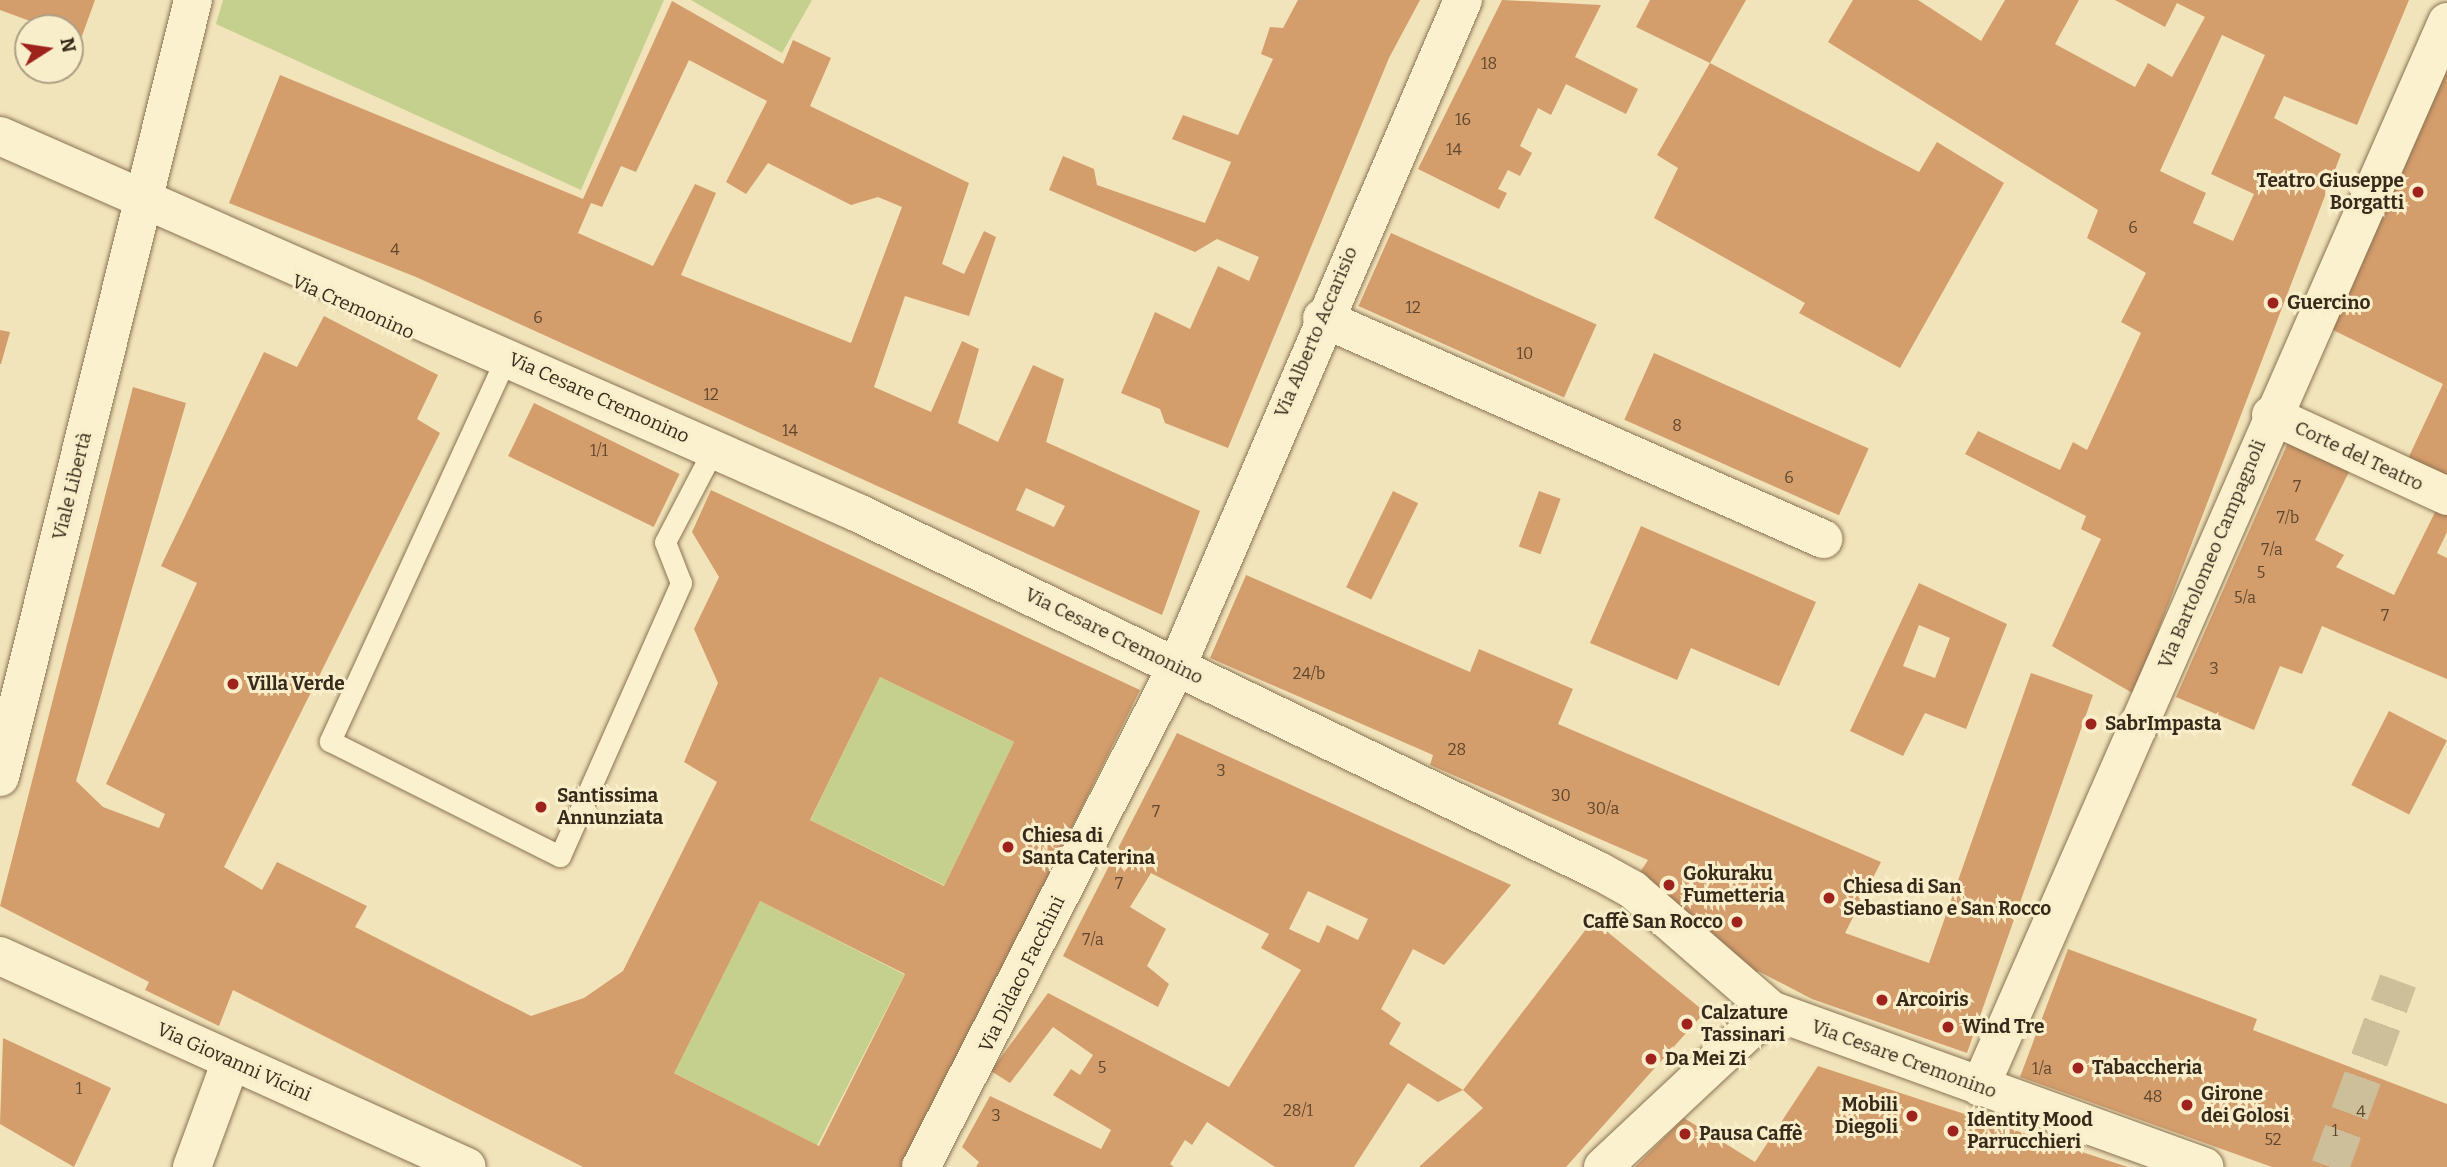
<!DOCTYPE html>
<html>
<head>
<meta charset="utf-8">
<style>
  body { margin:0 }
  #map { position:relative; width:2447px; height:1167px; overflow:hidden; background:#f2e4ba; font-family:Bitter,serif }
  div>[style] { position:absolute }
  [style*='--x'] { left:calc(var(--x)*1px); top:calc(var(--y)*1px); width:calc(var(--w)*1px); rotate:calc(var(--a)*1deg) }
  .green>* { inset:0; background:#c5d08e; transform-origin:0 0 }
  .building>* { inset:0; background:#d49d6c; transform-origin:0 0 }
  .street-tunnel>* { height:38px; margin-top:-19px; transform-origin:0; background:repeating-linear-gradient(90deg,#cdbf9a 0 38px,transparent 0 57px) }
  .roads { filter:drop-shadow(0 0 2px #8a7353) drop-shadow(0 0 2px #8a7353) }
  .lane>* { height:21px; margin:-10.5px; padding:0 10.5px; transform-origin:10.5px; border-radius:10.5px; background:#fcf1ce }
  .street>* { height:38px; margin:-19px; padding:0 19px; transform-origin:19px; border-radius:19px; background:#fcf1ce }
  .dots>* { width:19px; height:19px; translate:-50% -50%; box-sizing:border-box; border:4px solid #f9eeca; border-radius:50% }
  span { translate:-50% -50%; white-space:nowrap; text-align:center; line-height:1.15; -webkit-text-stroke:6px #f9eeca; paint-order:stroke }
  .number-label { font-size:16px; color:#5f472e }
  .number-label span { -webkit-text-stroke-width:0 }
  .poi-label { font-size:19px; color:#382a1a; font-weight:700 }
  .right { translate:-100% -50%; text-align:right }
  .left { translate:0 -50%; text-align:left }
  .street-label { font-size:19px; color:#382a1a }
  .north { position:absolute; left:14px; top:14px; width:70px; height:70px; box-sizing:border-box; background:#f9eeca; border:2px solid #aca084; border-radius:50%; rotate:78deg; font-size:19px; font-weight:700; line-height:28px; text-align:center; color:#382a1a }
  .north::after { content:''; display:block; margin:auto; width:24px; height:32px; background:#9f231d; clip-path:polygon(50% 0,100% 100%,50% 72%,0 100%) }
</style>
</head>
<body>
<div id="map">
  <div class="green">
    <div style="clip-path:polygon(223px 0,664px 0,581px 190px,216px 24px)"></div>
    <div style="clip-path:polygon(691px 0,812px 0,782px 53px)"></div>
    <div style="left:880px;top:677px;width:149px;height:159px;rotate:26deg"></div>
    <div style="left:760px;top:901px;width:162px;height:192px;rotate:27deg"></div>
  </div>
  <div class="building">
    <div style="clip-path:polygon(0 0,95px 0,78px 47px,70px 44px,70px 28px,49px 28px,0 10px)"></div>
    <div style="clip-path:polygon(1298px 0,1420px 0,1389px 58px,1228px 448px,1165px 423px,1160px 409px,1121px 393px,1155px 312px,1190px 329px,1218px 266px,1249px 281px,1259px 257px,1217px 239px,1195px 252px,1049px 190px,1063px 156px,1094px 169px,1097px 185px,1205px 223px,1231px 162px,1172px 139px,1183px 115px,1238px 135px,1273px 59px,1261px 54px,1270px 27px,1283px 28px)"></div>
    <div style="clip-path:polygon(1502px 0,1601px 5px,1575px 57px,1638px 89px,1626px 114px,1566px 84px,1551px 115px,1538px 108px,1520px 146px,1532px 153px,1520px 176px,1508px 170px,1498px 189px,1507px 193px,1499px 209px,1418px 169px)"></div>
    <div style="clip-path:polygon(1650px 0,1746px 0,1710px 63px,1636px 27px)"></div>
    <div style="clip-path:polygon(evenodd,1853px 0,1918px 0,1981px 41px,2005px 0,2079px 0,2055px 44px,2135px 87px,2148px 63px,2172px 77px,2205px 17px,2177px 3px,2165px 27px,2115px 0,2409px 0,2357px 125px,2284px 96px,2274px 118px,2341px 154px,2134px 694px,2052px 646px,2101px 539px,2081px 529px,2086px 516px,1965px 454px,1978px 431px,2060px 470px,2073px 442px,2087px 450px,2141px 333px,2121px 322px,2146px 273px,2087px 238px,2098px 210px,1828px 42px,1853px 0,2222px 35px,2265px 55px,2211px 174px,2254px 194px,2233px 241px,2193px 223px,2206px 193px,2160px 171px,2222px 35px)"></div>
    <div style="clip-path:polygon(evenodd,672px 1px,783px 64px,793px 40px,831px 58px,810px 106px,969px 183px,942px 264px,964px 274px,984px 231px,996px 237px,969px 316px,905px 296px,874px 387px,931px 412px,962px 341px,979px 349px,958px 423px,998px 442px,1033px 365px,1064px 379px,1046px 442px,1200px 511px,1162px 615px,416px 277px,229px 203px,280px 75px,583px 199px,672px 1px,689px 60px,767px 101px,726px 182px,746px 194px,768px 163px,851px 205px,878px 197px,902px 207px,851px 343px,681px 275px,716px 193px,695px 184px,653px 266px,578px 233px,591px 203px,602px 207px,621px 166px,636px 172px,689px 60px,672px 1px,1026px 488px,1065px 506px,1054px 527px,1016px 510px,1026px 488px)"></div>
    <div style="clip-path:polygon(2447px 54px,2447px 532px,2437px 553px,2447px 558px,2447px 679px,2322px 626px,2302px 674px,2280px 666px,2254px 730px,2176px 697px,2298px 420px,2363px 444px,2315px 540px,2344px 555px,2336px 567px,2394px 595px,2446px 490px,2404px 467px,2443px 384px,2331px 329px)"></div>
    <div style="clip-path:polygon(1710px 63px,1919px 172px,1937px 142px,2004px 183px,1900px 368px,1799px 313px,1805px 303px,1654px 218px,1678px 168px,1657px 155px)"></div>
    <div style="left:1391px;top:233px;width:225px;height:80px;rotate:24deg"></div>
    <div style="clip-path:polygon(evenodd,324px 316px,438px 375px,417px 419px,440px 433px,224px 867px,262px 890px,277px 862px,367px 906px,355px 927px,531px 1016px,584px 998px,623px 971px,717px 782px,684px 762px,718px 683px,694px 629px,719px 577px,692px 532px,711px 490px,1140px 690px,904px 1167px,583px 1167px,233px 990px,219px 1026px,145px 990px,149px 982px,0 906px,133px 387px,186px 403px,76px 781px,103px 807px,159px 828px,165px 814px,106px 784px,197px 583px,161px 566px,264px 352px,297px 367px,324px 316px,880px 677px,1014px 742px,944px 886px,810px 820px,880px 677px,324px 316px,760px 901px,905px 974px,819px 1146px,674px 1073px,760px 901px)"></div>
    <div style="clip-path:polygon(0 330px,10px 332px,1px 364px,0 364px)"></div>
    <div style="left:1654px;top:353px;width:235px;height:73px;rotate:24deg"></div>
    <div style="left:534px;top:403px;width:162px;height:59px;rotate:26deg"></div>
    <div style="left:1393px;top:491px;width:28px;height:107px;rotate:26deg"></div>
    <div style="left:1539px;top:491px;width:23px;height:59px;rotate:20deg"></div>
    <div style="clip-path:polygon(1641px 526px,1816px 602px,1779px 686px,1691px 648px,1677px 680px,1590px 643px)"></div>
    <div style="clip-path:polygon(1246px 575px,1470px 672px,1479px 649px,1573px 689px,1558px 724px,1881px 862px,1845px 933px,1929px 963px,2031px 673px,2093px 695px,1967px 1053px,1812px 999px,1758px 971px,1753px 977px,1639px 874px,1648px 860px,1430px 765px,1433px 755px,1210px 658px)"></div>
    <div style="clip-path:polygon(evenodd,1919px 583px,2007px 624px,1966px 729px,1925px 713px,1903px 756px,1850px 731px,1919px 583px,1919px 625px,1950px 638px,1935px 678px,1903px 666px,1919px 625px)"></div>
    <div style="left:2389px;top:711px;width:65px;height:83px;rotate:27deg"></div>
    <div style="clip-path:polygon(evenodd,1177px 733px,1511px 885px,1444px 965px,1413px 949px,1381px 1009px,1401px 1023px,1389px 1044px,1463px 1090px,1438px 1102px,1408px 1083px,1354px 1167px,1275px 1167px,1207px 1122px,1192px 1145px,1185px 1140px,1170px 1164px,1174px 1167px,976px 1167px,979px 1162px,962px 1147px,990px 1096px,1101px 1149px,1111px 1130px,1053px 1095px,1071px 1069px,1080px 1075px,1093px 1055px,1053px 1027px,1010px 1083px,991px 1071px,1048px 993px,1229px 1087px,1301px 970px,1261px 948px,1269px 934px,1151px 873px,1130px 907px,1166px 929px,1147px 966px,1169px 984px,1158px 1007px,1063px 956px,1177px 733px,1308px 891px,1368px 919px,1358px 940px,1327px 925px,1319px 943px,1289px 929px,1308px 891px)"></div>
    <div style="clip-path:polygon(1593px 920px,1705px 1012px,1566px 1167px,1419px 1167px,1483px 1108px,1463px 1090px)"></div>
    <div style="clip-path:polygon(2068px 949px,2257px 1019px,2253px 1030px,2447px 1104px,2447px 1167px,2272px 1167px,2020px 1077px)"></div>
    <div style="clip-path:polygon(3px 1038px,111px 1088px,74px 1167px,0 1124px)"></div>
    <div style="clip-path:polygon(1818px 1066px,1937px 1105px,2128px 1167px,1635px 1167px,1684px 1118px,1755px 1162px)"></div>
  </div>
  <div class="street-tunnel">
    <div style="--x:2330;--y:1167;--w:198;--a:-69.9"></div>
  </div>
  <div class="roads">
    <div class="lane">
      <div style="--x:507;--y:356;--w:424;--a:114.7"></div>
      <div style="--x:330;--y:741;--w:257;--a:26.6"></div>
      <div style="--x:560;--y:856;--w:299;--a:-66.1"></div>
      <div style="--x:681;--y:583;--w:44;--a:-111.3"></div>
      <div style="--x:665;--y:542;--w:104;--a:-62.4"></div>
    </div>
    <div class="street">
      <div style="--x:0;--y:136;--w:937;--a:23.72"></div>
      <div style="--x:858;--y:513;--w:823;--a:25.79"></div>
      <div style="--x:1599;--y:871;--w:39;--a:29"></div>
      <div style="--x:1633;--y:890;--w:183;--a:41"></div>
      <div style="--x:1771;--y:1010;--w:461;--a:19.9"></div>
      <div style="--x:1322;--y:318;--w:548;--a:23.8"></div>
      <div style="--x:2271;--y:415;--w:194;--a:24.7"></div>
      <div style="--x:0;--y:777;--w:801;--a:-76.05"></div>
      <div style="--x:0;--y:956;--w:512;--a:24.31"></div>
      <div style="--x:1980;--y:1087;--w:1163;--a:-66.32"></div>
      <div style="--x:192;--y:1167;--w:113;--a:-69.8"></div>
      <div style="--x:921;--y:1167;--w:563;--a:-62.93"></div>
      <div style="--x:1177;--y:666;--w:725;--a:-66.76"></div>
      <div style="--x:1603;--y:1167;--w:230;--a:-43.1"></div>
    </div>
  </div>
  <div class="dots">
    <div style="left:2418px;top:192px;background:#9f231d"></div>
    <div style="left:2273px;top:303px;background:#9f231d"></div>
    <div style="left:233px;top:684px;background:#9f231d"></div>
    <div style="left:2091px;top:724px;background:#9f231d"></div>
    <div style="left:541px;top:807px;background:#9f231d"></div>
    <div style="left:1008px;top:847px;background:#9f231d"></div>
    <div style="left:1669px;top:885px;background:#9f231d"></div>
    <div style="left:1829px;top:898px;background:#9f231d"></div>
    <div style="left:1737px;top:922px;background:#9f231d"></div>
    <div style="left:1882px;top:1000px;background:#9f231d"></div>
    <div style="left:1687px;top:1024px;background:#9f231d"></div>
    <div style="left:1948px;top:1027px;background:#9f231d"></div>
    <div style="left:1651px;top:1059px;background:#9f231d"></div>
    <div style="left:2078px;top:1068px;background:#9f231d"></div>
    <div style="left:2187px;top:1105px;background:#9f231d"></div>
    <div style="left:1912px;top:1116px;background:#9f231d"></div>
    <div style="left:1953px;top:1131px;background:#9f231d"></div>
    <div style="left:1685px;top:1134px;background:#9f231d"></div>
  </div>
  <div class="number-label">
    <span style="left:1489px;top:64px">18</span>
    <span style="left:1463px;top:120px">16</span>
    <span style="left:1454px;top:150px">14</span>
    <span style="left:2133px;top:228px">6</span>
    <span style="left:395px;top:250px">4</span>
    <span style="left:1413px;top:308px">12</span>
    <span style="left:538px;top:318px">6</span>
    <span style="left:1525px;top:354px">10</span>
    <span style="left:711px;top:395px">12</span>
    <span style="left:1677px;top:426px">8</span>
    <span style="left:790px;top:431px">14</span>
    <span style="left:599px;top:451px">1/1</span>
    <span style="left:1789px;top:478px">6</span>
    <span style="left:2297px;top:487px">7</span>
    <span style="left:2288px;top:518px">7/b</span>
    <span style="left:2272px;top:550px">7/a</span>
    <span style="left:2261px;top:573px">5</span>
    <span style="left:2245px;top:598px">5/a</span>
    <span style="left:2385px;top:616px">7</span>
    <span style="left:2214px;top:669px">3</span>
    <span style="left:1309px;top:674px">24/b</span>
    <span style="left:1457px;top:750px">28</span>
    <span style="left:1221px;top:771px">3</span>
    <span style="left:1561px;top:796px">30</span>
    <span style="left:1603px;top:809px">30/a</span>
    <span style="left:1156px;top:812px">7</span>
    <span style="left:1119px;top:884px">7</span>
    <span style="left:1093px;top:940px">7/a</span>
    <span style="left:1102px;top:1068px">5</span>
    <span style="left:2042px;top:1069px">1/a</span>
    <span style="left:79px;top:1089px">1</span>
    <span style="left:2153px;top:1097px">48</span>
    <span style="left:1298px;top:1111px">28/1</span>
    <span style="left:2361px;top:1112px">4</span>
    <span style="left:996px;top:1116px">3</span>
    <span style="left:2335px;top:1131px">1</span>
    <span style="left:2273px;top:1140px">52</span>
  </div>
  <div class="poi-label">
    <span class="right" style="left:2404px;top:192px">Teatro Giuseppe<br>Borgatti</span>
    <span class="left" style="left:2287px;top:303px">Guercino</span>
    <span class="left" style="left:247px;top:684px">Villa Verde</span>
    <span class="left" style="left:2105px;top:724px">SabrImpasta</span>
    <span class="left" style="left:557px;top:807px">Santissima<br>Annunziata</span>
    <span class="left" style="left:1022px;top:847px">Chiesa di<br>Santa Caterina</span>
    <span class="left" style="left:1683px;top:885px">Gokuraku<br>Fumetteria</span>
    <span class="left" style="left:1843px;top:898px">Chiesa di San<br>Sebastiano e San Rocco</span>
    <span class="right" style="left:1723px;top:922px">Caffè San Rocco</span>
    <span class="left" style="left:1896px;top:1000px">Arcoiris</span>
    <span class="left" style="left:1701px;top:1024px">Calzature<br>Tassinari</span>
    <span class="left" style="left:1962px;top:1027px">Wind Tre</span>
    <span class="left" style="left:1665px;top:1059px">Da Mei Zi</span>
    <span class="left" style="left:2092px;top:1068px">Tabaccheria</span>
    <span class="left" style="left:2201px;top:1105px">Girone<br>dei Golosi</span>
    <span class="right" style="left:1898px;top:1116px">Mobili<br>Diegoli</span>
    <span class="left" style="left:1967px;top:1131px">Identity Mood<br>Parrucchieri</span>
    <span class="left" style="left:1699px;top:1134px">Pausa Caffè</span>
  </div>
  <div class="street-label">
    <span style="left:353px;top:307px;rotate:24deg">Via Cremonino</span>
    <span style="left:1316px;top:332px;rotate:-67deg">Via Alberto Accarisio</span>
    <span style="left:599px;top:398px;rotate:24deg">Via Cesare Cremonino</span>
    <span style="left:2359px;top:456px;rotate:25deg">Corte del Teatro</span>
    <span style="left:72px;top:486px;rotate:-76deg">Viale Libertà</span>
    <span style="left:2212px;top:554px;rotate:-67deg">Via Bartolomeo Campagnoli</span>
    <span style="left:1114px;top:636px;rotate:26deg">Via Cesare Cremonino</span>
    <span style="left:1022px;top:974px;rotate:-64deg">Via Didaco Facchini</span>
    <span style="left:1904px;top:1059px;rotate:20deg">Via Cesare Cremonino</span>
    <span style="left:234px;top:1062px;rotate:24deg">Via Giovanni Vicini</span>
  </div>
  <div class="north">N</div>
</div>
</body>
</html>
